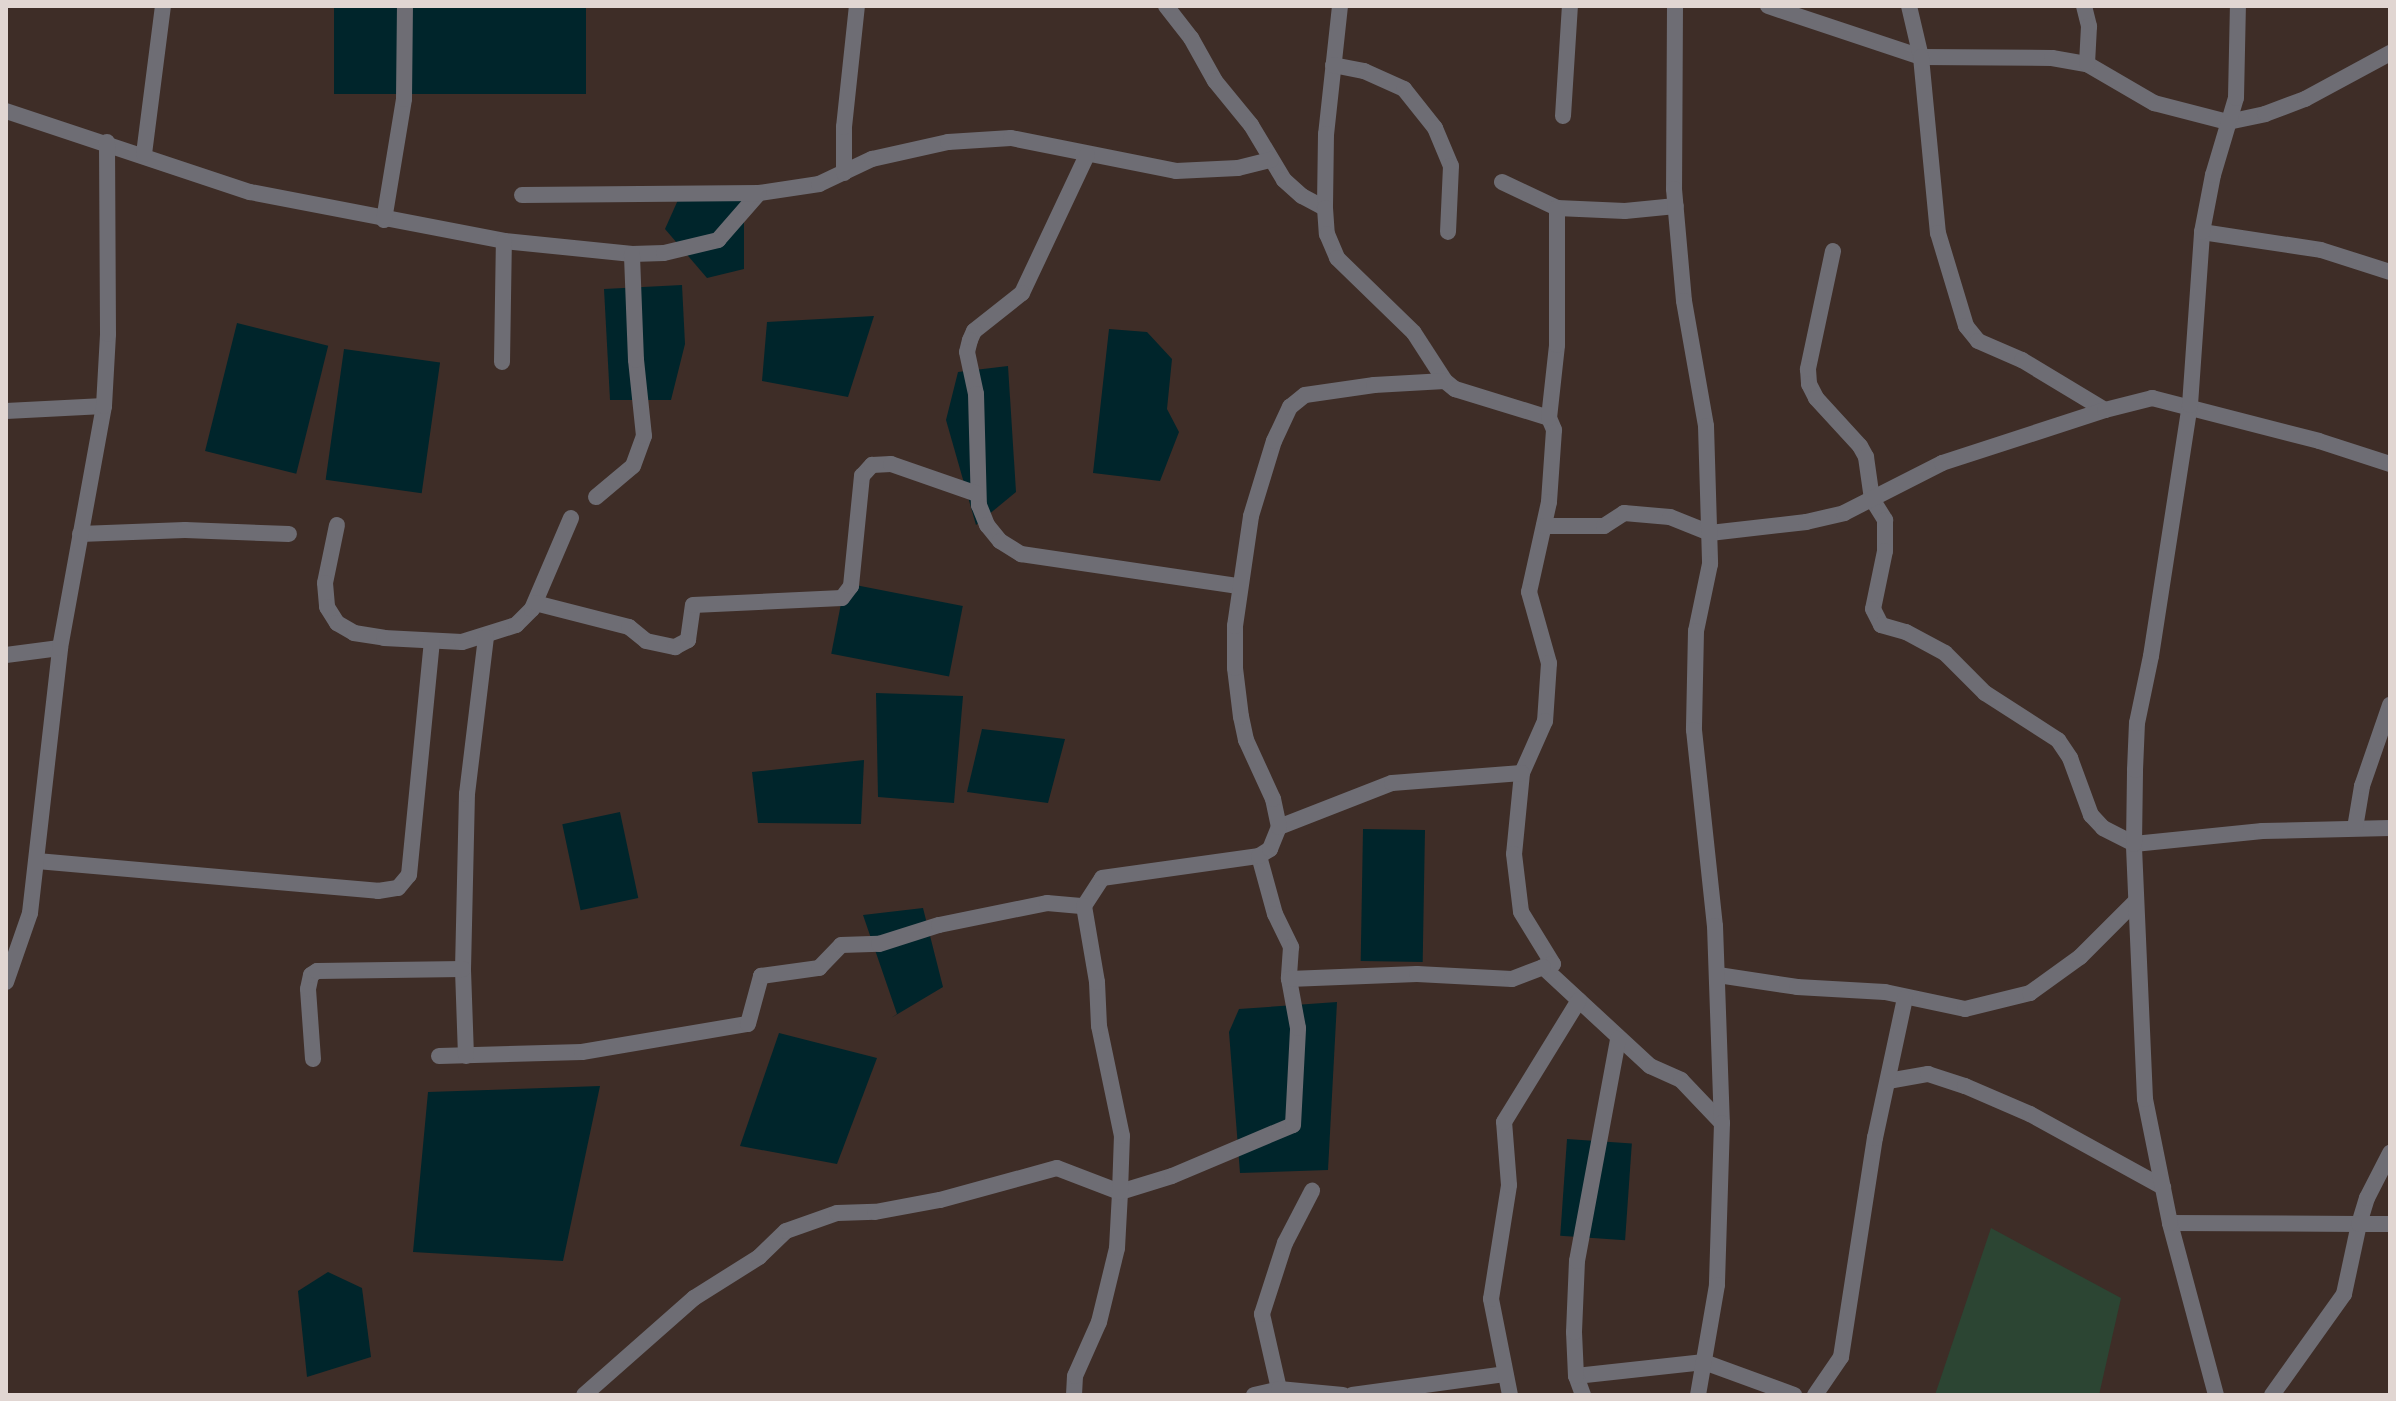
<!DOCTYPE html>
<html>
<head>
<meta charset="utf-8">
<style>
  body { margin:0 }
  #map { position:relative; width:2396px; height:1401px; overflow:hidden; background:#3e2d27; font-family:"Open Sans",sans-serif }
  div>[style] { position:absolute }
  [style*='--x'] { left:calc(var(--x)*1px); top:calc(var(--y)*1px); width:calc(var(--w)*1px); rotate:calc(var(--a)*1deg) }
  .green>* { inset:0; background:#2c4533 }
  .water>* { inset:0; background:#00252b; transform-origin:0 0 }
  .minor>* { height:16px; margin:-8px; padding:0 8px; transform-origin:8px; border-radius:8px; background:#6e6d74 }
  .tertiary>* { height:16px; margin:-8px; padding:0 8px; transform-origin:8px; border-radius:8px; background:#6e6d74 }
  span { translate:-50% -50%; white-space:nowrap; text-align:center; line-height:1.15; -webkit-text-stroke:7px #1f1715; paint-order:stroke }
  .frame { position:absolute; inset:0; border:8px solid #e1d6d2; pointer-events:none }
</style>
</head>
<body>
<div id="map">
  <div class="green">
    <div style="clip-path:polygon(1991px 1228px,2121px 1298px,2099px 1395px,1935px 1395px)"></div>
  </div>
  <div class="water">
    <div style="left:334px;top:6px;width:252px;height:88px"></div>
    <div style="clip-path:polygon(682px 191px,744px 191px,744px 269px,707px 278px,665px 229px)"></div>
    <div style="clip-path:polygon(682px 285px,685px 344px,671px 400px,610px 400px,604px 289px)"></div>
    <div style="clip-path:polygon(874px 316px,848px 397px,762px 381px,767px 322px)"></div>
    <div style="left:237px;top:323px;width:94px;height:132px;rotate:14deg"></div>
    <div style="clip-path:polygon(1109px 329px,1147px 332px,1172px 359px,1167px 409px,1179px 432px,1160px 481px,1093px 473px)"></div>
    <div style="left:344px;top:349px;width:97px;height:132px;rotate:8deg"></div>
    <div style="clip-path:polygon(1008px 366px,1016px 492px,976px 525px,946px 420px,958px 372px)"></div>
    <div style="left:845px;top:583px;width:120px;height:72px;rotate:11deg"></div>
    <div style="clip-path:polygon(876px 693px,963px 696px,954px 803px,878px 797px)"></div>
    <div style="clip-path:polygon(982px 729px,1065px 739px,1048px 803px,967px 792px)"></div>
    <div style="clip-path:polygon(864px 760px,861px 824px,758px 823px,752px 772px)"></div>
    <div style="left:620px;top:812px;width:88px;height:59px;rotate:78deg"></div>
    <div style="left:1363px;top:829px;width:62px;height:132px;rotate:1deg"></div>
    <div style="clip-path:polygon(923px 908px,943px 987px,891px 1018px,897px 1014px,863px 915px)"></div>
    <div style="clip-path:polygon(1337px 1002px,1328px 1170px,1240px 1173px,1229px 1032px,1239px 1009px)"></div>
    <div style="clip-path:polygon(779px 1033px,877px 1058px,837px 1164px,740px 1146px)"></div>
    <div style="clip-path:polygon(600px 1086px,563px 1261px,413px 1252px,428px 1092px)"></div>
    <div style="left:1567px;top:1139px;width:65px;height:97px;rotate:4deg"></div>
    <div style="clip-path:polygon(328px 1272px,362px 1288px,371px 1357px,307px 1377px,298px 1291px)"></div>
  </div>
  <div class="minor">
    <div style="--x:1166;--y:6;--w:41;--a:52"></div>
    <div style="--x:1191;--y:38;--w:49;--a:60.8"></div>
    <div style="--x:1215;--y:81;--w:57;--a:50.7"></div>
    <div style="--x:1251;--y:125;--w:64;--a:59"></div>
    <div style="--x:1284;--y:180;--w:24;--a:42"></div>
    <div style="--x:1302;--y:196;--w:26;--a:28"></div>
    <div style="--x:1340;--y:6;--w:129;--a:96.2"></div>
    <div style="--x:1326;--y:134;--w:74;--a:90.8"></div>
    <div style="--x:1325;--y:208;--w:26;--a:86"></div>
    <div style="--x:1327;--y:234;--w:26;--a:67"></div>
    <div style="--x:1337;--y:258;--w:107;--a:44.2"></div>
    <div style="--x:1414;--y:333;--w:57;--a:57.1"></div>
    <div style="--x:1445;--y:381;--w:13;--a:39"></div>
    <div style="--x:1455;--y:389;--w:98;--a:17.1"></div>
    <div style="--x:1549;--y:418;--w:13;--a:67"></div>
    <div style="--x:1554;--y:430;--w:72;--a:94"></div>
    <div style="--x:1549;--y:502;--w:92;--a:102.5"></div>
    <div style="--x:1529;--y:592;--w:74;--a:74.3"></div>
    <div style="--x:1549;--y:663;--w:58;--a:93.9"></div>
    <div style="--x:1545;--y:721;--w:57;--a:113.9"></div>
    <div style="--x:1522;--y:773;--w:81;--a:95.6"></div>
    <div style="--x:1514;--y:854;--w:58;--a:83.1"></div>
    <div style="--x:1521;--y:912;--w:61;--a:58.4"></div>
    <div style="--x:1553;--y:964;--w:10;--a:163"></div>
    <div style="--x:1543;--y:967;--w:146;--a:42.8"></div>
    <div style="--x:1650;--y:1066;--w:34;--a:24"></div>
    <div style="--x:1681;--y:1080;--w:59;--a:46.4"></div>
    <div style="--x:1768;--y:6;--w:161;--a:18.4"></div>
    <div style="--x:1921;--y:57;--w:131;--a:0.4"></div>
    <div style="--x:2052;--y:58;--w:36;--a:10"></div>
    <div style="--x:2087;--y:64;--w:78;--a:30.2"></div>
    <div style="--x:2154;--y:103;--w:76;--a:14.4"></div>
    <div style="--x:2228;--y:122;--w:38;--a:-12"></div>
    <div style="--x:2265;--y:114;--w:43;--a:-20.6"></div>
    <div style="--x:2305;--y:99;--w:97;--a:-28.4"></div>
    <div style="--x:1909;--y:6;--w:52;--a:76.8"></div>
    <div style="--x:1921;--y:57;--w:177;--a:84.5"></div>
    <div style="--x:1938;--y:233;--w:97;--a:73.2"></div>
    <div style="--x:1966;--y:326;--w:19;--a:51"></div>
    <div style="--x:1978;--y:341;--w:48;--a:23.4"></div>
    <div style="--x:2022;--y:360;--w:97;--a:31.1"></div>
    <div style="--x:2084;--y:6;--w:21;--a:76"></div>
    <div style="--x:2089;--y:26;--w:38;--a:93"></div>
    <div style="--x:1333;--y:65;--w:32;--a:11"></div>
    <div style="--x:1364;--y:71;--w:44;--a:24.2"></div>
    <div style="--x:1404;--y:89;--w:50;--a:51.5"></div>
    <div style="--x:1435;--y:128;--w:41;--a:67.2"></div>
    <div style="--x:1451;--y:166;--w:66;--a:92.6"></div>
    <div style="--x:6;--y:111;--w:257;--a:18.4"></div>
    <div style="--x:250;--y:192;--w:259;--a:10.9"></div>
    <div style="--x:504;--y:241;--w:129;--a:5.8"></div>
    <div style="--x:632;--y:254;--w:32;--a:-2"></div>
    <div style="--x:664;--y:253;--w:56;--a:-13.5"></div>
    <div style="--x:718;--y:240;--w:62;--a:-48.9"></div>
    <div style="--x:759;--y:193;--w:61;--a:-8.5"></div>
    <div style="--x:819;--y:184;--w:59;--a:-25.3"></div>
    <div style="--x:872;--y:159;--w:78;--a:-12.6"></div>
    <div style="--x:948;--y:142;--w:63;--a:-3.6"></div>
    <div style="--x:1011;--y:138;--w:168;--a:11.3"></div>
    <div style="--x:1176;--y:171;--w:62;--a:-2.8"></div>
    <div style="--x:1238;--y:168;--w:34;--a:-14"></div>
    <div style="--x:1563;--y:116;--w:110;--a:-86.4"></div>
    <div style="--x:144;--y:154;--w:149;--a:-82.7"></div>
    <div style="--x:1087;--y:155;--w:153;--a:115.2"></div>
    <div style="--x:1022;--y:293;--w:61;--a:141.6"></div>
    <div style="--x:974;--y:331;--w:10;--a:114"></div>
    <div style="--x:970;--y:340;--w:12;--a:104"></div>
    <div style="--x:967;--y:352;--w:43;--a:77.9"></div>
    <div style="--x:976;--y:394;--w:111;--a:88.5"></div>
    <div style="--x:979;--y:505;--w:22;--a:68"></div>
    <div style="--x:987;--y:525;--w:21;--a:51"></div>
    <div style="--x:1000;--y:541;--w:25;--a:32"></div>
    <div style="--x:1021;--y:554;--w:220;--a:8.4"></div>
    <div style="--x:844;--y:173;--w:46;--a:-90"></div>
    <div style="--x:844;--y:127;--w:122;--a:-83.9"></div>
    <div style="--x:1502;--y:182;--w:61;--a:25.3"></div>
    <div style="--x:1557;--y:208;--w:68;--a:2.5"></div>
    <div style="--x:1625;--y:211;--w:51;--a:-5.6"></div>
    <div style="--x:522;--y:195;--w:237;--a:-0.5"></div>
    <div style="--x:384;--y:220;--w:123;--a:-80.6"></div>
    <div style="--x:404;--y:99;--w:93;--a:-89.4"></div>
    <div style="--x:2202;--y:232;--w:120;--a:8.6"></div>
    <div style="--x:2321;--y:250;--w:72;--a:17.7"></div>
    <div style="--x:1833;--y:251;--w:121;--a:102"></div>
    <div style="--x:1808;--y:369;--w:15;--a:86"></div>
    <div style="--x:1809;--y:384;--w:16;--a:63"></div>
    <div style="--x:1816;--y:398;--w:65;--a:47.5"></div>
    <div style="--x:1860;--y:446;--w:13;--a:61"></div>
    <div style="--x:1866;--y:457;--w:42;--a:81.9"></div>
    <div style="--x:1872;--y:499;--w:25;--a:58"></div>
    <div style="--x:1885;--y:520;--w:31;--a:90"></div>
    <div style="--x:1885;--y:551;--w:59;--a:101.7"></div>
    <div style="--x:1873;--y:609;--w:18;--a:63"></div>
    <div style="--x:1881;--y:625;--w:26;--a:16"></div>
    <div style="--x:1906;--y:632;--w:44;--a:28.3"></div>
    <div style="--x:1945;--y:653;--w:57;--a:45"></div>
    <div style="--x:1985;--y:693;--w:87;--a:32.8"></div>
    <div style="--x:2058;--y:740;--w:22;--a:56"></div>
    <div style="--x:2070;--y:758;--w:61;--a:69.8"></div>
    <div style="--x:2091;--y:815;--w:18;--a:47"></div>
    <div style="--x:2103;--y:828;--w:35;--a:27"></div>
    <div style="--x:2134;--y:844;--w:129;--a:-5.8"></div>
    <div style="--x:2262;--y:831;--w:128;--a:-1.3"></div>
    <div style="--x:502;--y:362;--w:121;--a:-89.1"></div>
    <div style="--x:6;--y:411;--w:98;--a:-2.9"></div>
    <div style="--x:1549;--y:418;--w:73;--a:-83.7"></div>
    <div style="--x:1557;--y:345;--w:137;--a:-90"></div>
    <div style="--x:596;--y:497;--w:48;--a:-40"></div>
    <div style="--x:633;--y:466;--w:32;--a:-70"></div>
    <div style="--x:644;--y:436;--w:76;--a:-96"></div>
    <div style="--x:636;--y:360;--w:106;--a:-92.2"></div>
    <div style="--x:337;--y:525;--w:59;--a:101.7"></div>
    <div style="--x:325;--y:583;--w:24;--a:85"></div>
    <div style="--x:327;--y:607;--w:19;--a:58"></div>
    <div style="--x:337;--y:623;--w:20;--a:30"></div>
    <div style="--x:354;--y:633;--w:30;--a:9"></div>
    <div style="--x:384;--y:638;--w:78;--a:2.9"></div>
    <div style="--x:462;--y:642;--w:57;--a:-17.5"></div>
    <div style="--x:516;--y:625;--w:23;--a:-45"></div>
    <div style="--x:532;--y:609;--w:99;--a:-66.8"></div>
    <div style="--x:1544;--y:526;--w:60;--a:0"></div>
    <div style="--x:1604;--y:526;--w:24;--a:-33"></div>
    <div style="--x:1624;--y:513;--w:46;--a:5"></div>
    <div style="--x:1670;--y:517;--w:43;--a:21.8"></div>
    <div style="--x:1710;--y:533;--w:97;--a:-6.5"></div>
    <div style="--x:1806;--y:522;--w:39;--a:-13"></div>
    <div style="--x:1844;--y:513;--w:110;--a:-27"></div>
    <div style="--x:1942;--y:463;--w:171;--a:-18"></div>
    <div style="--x:2105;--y:410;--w:49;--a:-14.3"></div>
    <div style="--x:2152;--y:398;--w:172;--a:14.4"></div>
    <div style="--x:2319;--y:441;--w:75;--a:17.9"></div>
    <div style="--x:80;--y:534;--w:105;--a:-2.2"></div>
    <div style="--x:185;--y:530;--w:104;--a:2.2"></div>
    <div style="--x:535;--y:603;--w:97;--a:14.3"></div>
    <div style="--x:629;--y:627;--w:22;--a:39"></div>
    <div style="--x:646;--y:641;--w:30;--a:12"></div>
    <div style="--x:675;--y:647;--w:15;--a:-28"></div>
    <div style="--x:688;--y:640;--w:35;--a:-82"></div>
    <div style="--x:693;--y:605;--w:149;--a:-2.7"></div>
    <div style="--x:842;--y:598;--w:15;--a:-53"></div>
    <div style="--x:851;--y:586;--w:111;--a:-84.3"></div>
    <div style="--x:862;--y:476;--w:15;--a:-48"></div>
    <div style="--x:872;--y:465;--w:19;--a:-3"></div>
    <div style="--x:891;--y:464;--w:91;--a:19.2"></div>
    <div style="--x:6;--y:655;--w:54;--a:-7.4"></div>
    <div style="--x:1279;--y:827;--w:121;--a:-21.3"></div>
    <div style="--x:1392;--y:783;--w:130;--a:-4.4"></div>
    <div style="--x:2355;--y:828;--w:43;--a:-80.5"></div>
    <div style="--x:2362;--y:786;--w:86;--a:-70.9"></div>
    <div style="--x:1259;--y:856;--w:60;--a:74.6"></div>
    <div style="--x:1275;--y:914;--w:37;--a:64"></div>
    <div style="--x:1291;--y:947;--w:32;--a:94"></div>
    <div style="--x:37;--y:861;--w:342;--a:5"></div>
    <div style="--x:378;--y:891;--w:20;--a:-9"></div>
    <div style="--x:398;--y:888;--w:17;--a:-50"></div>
    <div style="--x:409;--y:875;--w:235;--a:-84.4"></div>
    <div style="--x:1718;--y:975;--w:80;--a:8.6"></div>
    <div style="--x:1797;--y:987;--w:88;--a:3.3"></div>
    <div style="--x:1885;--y:992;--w:82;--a:12"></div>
    <div style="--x:1965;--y:1009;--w:67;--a:-13.8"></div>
    <div style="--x:2030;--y:993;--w:62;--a:-35.8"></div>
    <div style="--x:2080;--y:957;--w:79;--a:-45"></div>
    <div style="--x:6;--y:982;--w:73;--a:-70.8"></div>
    <div style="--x:30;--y:913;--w:267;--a:-83.5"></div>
    <div style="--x:60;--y:648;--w:246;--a:-79.7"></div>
    <div style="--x:104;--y:406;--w:72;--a:-86.8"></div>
    <div style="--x:108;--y:334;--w:192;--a:-90.3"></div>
    <div style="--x:439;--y:1056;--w:143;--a:-1.6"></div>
    <div style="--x:582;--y:1052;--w:168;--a:-9.6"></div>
    <div style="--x:748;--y:1024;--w:50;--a:-74.8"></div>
    <div style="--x:761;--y:976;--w:59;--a:-7.9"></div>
    <div style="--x:819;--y:968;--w:32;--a:-46"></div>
    <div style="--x:841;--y:945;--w:38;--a:-2"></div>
    <div style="--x:879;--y:944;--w:63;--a:-17.6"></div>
    <div style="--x:939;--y:925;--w:110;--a:-11.5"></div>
    <div style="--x:1047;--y:903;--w:37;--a:5"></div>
    <div style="--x:1084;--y:906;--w:33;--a:-57"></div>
    <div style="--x:1102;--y:878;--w:159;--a:-8"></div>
    <div style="--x:1259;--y:856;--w:13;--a:-32"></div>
    <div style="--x:1270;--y:849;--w:24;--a:-68"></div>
    <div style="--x:1279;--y:827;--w:29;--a:-102"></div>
    <div style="--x:1273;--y:799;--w:65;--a:-114.6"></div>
    <div style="--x:1246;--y:740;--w:24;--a:-102"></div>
    <div style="--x:1241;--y:717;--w:49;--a:-97"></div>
    <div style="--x:1235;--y:668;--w:42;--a:-90"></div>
    <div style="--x:1235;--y:626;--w:111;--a:-81.7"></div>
    <div style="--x:1251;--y:516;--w:78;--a:-73"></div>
    <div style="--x:1274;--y:441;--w:38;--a:-65"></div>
    <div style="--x:1290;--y:407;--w:19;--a:-39"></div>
    <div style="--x:1305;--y:395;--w:70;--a:-8.2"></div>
    <div style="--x:1374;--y:385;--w:71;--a:-3.2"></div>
    <div style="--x:466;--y:1056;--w:87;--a:-92"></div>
    <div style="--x:463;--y:969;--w:175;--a:-88.7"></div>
    <div style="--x:467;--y:794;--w:158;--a:-83.1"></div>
    <div style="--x:313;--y:1059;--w:70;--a:-94.1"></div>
    <div style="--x:308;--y:989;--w:14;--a:-78"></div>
    <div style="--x:311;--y:975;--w:7;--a:-34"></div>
    <div style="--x:317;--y:971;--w:146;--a:-0.8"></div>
    <div style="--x:1888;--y:1081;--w:41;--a:-9.9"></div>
    <div style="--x:1928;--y:1074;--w:39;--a:18"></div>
    <div style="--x:1965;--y:1086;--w:71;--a:23.3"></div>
    <div style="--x:2030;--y:1114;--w:152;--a:28.8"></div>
    <div style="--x:2170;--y:1223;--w:189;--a:0.3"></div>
    <div style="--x:2359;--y:1224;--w:27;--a:-73"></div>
    <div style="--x:2367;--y:1198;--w:51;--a:-62.9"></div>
    <div style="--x:1576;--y:1376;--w:129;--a:-6.2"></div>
    <div style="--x:1704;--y:1362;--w:96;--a:20.1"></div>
    <div style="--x:1279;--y:1389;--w:77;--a:-102.8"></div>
    <div style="--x:1262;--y:1314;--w:75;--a:-72.1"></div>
    <div style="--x:1285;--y:1243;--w:59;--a:-62.6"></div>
    <div style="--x:584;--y:1395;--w:147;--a:-41.4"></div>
    <div style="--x:694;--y:1298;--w:77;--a:-32.2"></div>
    <div style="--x:759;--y:1257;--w:37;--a:-44"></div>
    <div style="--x:786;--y:1231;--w:54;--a:-19.4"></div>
    <div style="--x:837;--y:1213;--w:38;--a:-2"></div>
    <div style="--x:875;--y:1212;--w:66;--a:-10.5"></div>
    <div style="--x:940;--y:1200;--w:121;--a:-15.3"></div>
    <div style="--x:1057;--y:1168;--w:67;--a:20.9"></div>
    <div style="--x:1120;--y:1192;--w:54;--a:-17.1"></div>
    <div style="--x:1172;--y:1176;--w:131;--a:-22.9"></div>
    <div style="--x:1293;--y:1125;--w:97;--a:-87"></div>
    <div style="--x:1298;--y:1028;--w:50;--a:-100.4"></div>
    <div style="--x:1289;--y:979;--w:128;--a:-2.2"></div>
    <div style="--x:1417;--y:974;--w:95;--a:3"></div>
    <div style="--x:1512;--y:979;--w:33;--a:-21"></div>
    <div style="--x:1074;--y:1395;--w:19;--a:-87"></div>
    <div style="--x:1075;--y:1376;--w:59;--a:-66"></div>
    <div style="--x:1099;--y:1322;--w:76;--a:-76.3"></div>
    <div style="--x:1117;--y:1248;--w:56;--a:-86.9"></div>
    <div style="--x:1120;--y:1192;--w:56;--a:-88"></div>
    <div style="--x:1122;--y:1136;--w:112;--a:-101.8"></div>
    <div style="--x:1099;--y:1026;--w:44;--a:-92.6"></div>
    <div style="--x:1097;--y:982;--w:77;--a:-99.7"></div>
    <div style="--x:1254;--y:1395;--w:26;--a:-13"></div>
    <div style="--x:1279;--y:1389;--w:64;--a:5.4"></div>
    <div style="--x:1352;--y:1395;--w:154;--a:-7.8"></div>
    <div style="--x:1510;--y:1395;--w:98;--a:-101.2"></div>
    <div style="--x:1491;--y:1299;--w:115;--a:-81"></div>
    <div style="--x:1509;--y:1185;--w:63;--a:-94.5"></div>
    <div style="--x:1504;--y:1122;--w:143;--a:-58.4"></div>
    <div style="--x:1583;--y:1395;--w:20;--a:-110"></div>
    <div style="--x:1576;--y:1376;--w:44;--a:-92.6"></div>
    <div style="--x:1574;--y:1332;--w:71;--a:-87.6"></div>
    <div style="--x:1577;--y:1261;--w:226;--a:-79.5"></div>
    <div style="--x:1815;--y:1395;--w:46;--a:-55.6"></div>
    <div style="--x:1841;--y:1357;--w:222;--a:-81.2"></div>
    <div style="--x:1875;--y:1138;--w:143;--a:-77.9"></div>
    <div style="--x:2216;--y:1395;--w:178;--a:-105"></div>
    <div style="--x:2170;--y:1223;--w:126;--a:-101.4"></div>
    <div style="--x:2145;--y:1099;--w:255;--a:-92.5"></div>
    <div style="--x:2134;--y:844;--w:74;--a:-89.2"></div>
    <div style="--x:2135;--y:770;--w:47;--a:-87.6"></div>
    <div style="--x:2137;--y:723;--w:68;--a:-78.2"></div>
    <div style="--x:2151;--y:656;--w:254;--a:-81.2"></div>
    <div style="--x:2190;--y:405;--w:173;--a:-86"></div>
    <div style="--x:2202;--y:232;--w:58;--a:-79.1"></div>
    <div style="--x:2213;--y:175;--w:80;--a:-73.4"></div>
    <div style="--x:2236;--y:98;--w:92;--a:-88.8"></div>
    <div style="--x:2272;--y:1395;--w:124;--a:-54.5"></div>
    <div style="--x:2344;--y:1294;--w:72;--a:-77.9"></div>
    <div style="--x:2359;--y:1224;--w:31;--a:0"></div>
  </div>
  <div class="tertiary">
    <div style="--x:1675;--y:6;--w:183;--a:90.3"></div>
    <div style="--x:1674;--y:189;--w:112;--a:84.9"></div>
    <div style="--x:1684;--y:301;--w:127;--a:80"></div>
    <div style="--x:1706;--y:426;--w:138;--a:88.3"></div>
    <div style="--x:1710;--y:564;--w:68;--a:101.8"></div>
    <div style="--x:1696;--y:631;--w:99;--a:91.2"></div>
    <div style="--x:1694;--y:730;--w:197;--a:83.9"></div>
    <div style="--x:1715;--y:926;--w:197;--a:88"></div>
    <div style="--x:1722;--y:1123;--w:162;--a:91.8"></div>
    <div style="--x:1717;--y:1285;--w:112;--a:99.8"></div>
  </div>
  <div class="frame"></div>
</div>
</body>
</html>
